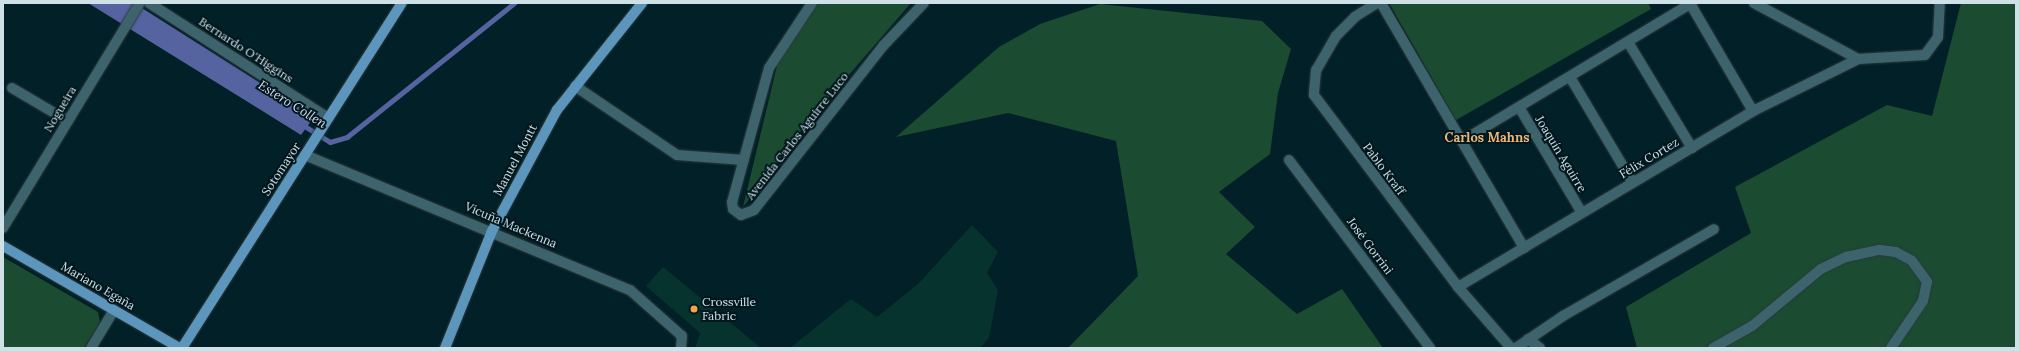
<!DOCTYPE html>
<html>
<head>
<meta charset="utf-8">
<style>
  body { margin:0 }
  #map { position:relative; width:2019px; height:351px; overflow:hidden; background:#022027; font-family:Lora,serif }
  div>[style] { position:absolute }
  [style*='--x'] { left:calc(var(--x)*1px); top:calc(var(--y)*1px); width:calc(var(--w)*1px); rotate:calc(var(--a)*1deg) }
  .green>* { inset:0; background:#1b4c31 }
  .water>* { inset:0; background:#5563a0 }
  .stream>* { height:4.5px; margin:-2.25px; padding:0 2.25px; transform-origin:2.25px; border-radius:2.25px; background:#5563a0 }
  .building>* { inset:0; background:#07332f }
  .roads { filter:drop-shadow(0 0 1px #2d393d) drop-shadow(0 0 1px #2d393d) }
  .minor>* { height:10px; margin:-5px; padding:0 5px; transform-origin:5px; border-radius:5px; background:#3d646d }
  .major>* { height:10px; margin:-5px; padding:0 5px; transform-origin:5px; border-radius:5px; background:#5c96bc }
  .dots>* { width:11px; height:11px; translate:-50% -50%; box-sizing:border-box; border:2px solid #00171d; border-radius:50% }
  span { translate:-50% -50%; white-space:nowrap; text-align:center; line-height:1.15; -webkit-text-stroke:4px #00171d; paint-order:stroke }
  .street-label { font-size:12px; color:#cde1e7 }
  .poi-label { font-size:12px; color:#cde1e7 }
  .left { translate:0 -50%; text-align:left }
  .water-label { font-size:13px; color:#d7ddef; font-style:italic }
  .neighbourhood-label { font-size:13px; color:#ecb679; font-weight:700 }
  .frame { position:absolute; inset:0; border:4px solid #cde1e7; pointer-events:none }
</style>
</head>
<body>
<div id="map">
  <div class="green">
    <div style="clip-path:polygon(817px 3px,911px 3px,803px 128px,743px 207px,782px 45px)"></div>
    <div style="clip-path:polygon(1389px 3px,1648px 3px,1651px 9px,1456px 120px)"></div>
    <div style="clip-path:polygon(1961px 3px,2016px 3px,2016px 348px,1637px 348px,1626px 307px,1751px 233px,1735px 187px,1887px 105px,1932px 116px)"></div>
    <div style="clip-path:polygon(1100px 4px,1262px 21px,1291px 49px,1278px 93px,1270px 154px,1219px 192px,1255px 227px,1226px 254px,1297px 314px,1342px 289px,1383px 348px,1068px 348px,1138px 276px,1116px 141px,1008px 113px,896px 137px,999px 47px,1040px 24px)"></div>
    <div style="clip-path:polygon(3px 257px,98px 312px,100px 322px,84px 348px,3px 348px)"></div>
  </div>
  <div class="water">
    <div style="clip-path:polygon(88px 3px,134px 3px,314px 117px,301px 135px)"></div>
  </div>
  <div class="stream">
    <div style="--x:303;--y:125;--w:32;--a:32"></div>
    <div style="--x:330;--y:142;--w:18;--a:-16"></div>
    <div style="--x:347;--y:137;--w:214;--a:-38.7"></div>
  </div>
  <div class="building">
    <div style="clip-path:polygon(972px 225px,998px 252px,987px 273px,998px 290px,989px 338px,980px 348px,790px 348px,851px 299px,877px 317px,918px 284px)"></div>
    <div style="clip-path:polygon(663px 267px,761px 348px,695px 348px,700px 333px,646px 286px)"></div>
  </div>
  <div class="roads">
    <div class="minor">
      <div style="--x:149;--y:3;--w:213;--a:32.7"></div>
      <div style="--x:812;--y:3;--w:78;--a:123.5"></div>
      <div style="--x:769;--y:68;--w:139;--a:105.4"></div>
      <div style="--x:732;--y:202;--w:7;--a:82"></div>
      <div style="--x:733;--y:209;--w:10;--a:37"></div>
      <div style="--x:741;--y:215;--w:14;--a:-21"></div>
      <div style="--x:754;--y:210;--w:209;--a:-51.8"></div>
      <div style="--x:883;--y:46;--w:59;--a:-46.4"></div>
      <div style="--x:1377;--y:3;--w:26;--a:148"></div>
      <div style="--x:1355;--y:17;--w:27;--a:135"></div>
      <div style="--x:1336;--y:36;--w:39;--a:120"></div>
      <div style="--x:1316;--y:70;--w:25;--a:95"></div>
      <div style="--x:1314;--y:95;--w:240;--a:53.1"></div>
      <div style="--x:1458;--y:287;--w:81;--a:49"></div>
      <div style="--x:1381;--y:3;--w:284;--a:59.7"></div>
      <div style="--x:1754;--y:3;--w:118;--a:28.3"></div>
      <div style="--x:1858;--y:59;--w:67;--a:-3.4"></div>
      <div style="--x:1925;--y:55;--w:22;--a:-54"></div>
      <div style="--x:1938;--y:37;--w:34;--a:-87"></div>
      <div style="--x:1691;--y:5;--w:123;--a:59.7"></div>
      <div style="--x:1628;--y:42;--w:124;--a:58.9"></div>
      <div style="--x:1570;--y:77;--w:123;--a:59.3"></div>
      <div style="--x:575;--y:86;--w:123;--a:34.1"></div>
      <div style="--x:677;--y:155;--w:67;--a:4.3"></div>
      <div style="--x:12;--y:88;--w:65;--a:30.5"></div>
      <div style="--x:1519;--y:107;--w:123;--a:59.3"></div>
      <div style="--x:1462;--y:141;--w:268;--a:-31"></div>
      <div style="--x:305;--y:155;--w:352;--a:22.6"></div>
      <div style="--x:630;--y:290;--w:69;--a:41.5"></div>
      <div style="--x:682;--y:336;--w:12;--a:95"></div>
      <div style="--x:1289;--y:160;--w:235;--a:53.1"></div>
      <div style="--x:3;--y:228;--w:263;--a:-58.7"></div>
      <div style="--x:1458;--y:287;--w:344;--a:-30.8"></div>
      <div style="--x:1753;--y:111;--w:117;--a:-26.3"></div>
      <div style="--x:1528;--y:339;--w:15;--a:37"></div>
      <div style="--x:91;--y:348;--w:44;--a:-58.8"></div>
      <div style="--x:1516;--y:348;--w:57;--a:-34.2"></div>
      <div style="--x:1563;--y:316;--w:174;--a:-29.9"></div>
      <div style="--x:1713;--y:348;--w:45;--a:-29.4"></div>
      <div style="--x:1752;--y:326;--w:89;--a:-39.6"></div>
      <div style="--x:1821;--y:269;--w:28;--a:-26"></div>
      <div style="--x:1846;--y:257;--w:35;--a:-12"></div>
      <div style="--x:1880;--y:250;--w:16;--a:7"></div>
      <div style="--x:1896;--y:252;--w:18;--a:29"></div>
      <div style="--x:1912;--y:261;--w:26;--a:54"></div>
      <div style="--x:1927;--y:282;--w:19;--a:102"></div>
      <div style="--x:1923;--y:301;--w:57;--a:124.2"></div>
    </div>
    <div class="major">
      <div style="--x:3;--y:246;--w:204;--a:30"></div>
      <div style="--x:182;--y:348;--w:409;--a:-57.5"></div>
      <div style="--x:445;--y:348;--w:126;--a:-68.1"></div>
      <div style="--x:492;--y:231;--w:137;--a:-61.8"></div>
      <div style="--x:557;--y:110;--w:137;--a:-51.5"></div>
    </div>
  </div>
  <div class="dots">
    <div style="left:694px;top:309px;background:#f2a542"></div>
  </div>
  <div class="street-label">
    <span style="left:246px;top:50px;rotate:33deg">Bernardo O'Higgins</span>
    <span style="left:60px;top:109px;rotate:-59deg">Nogueira</span>
    <span style="left:797px;top:136px;rotate:-52deg">Avenida Carlos Aguirre Luco</span>
    <span style="left:1561px;top:154px;rotate:59deg">Joaquín Aguirre</span>
    <span style="left:1649px;top:158px;rotate:-31deg">Félix Cortez</span>
    <span style="left:515px;top:160px;rotate:-62deg">Manuel Montt</span>
    <span style="left:281px;top:169px;rotate:-57deg">Sotomayor</span>
    <span style="left:1384px;top:169px;rotate:53deg">Pablo Kraff</span>
    <span style="left:511px;top:225px;rotate:23deg">Vicuña Mackenna</span>
    <span style="left:1370px;top:246px;rotate:53deg">José Gorrini</span>
    <span style="left:98px;top:286px;rotate:30deg">Mariano Egaña</span>
  </div>
  <div class="poi-label">
    <span class="left" style="left:702px;top:309px">Crossville<br>Fabric</span>
  </div>
  <div class="water-label">
    <span style="left:292px;top:105px;rotate:32deg">Estero Collen</span>
  </div>
  <div class="neighbourhood-label">
    <span style="left:1487px;top:138px">Carlos Mahns</span>
  </div>
  <div class="frame"></div>
</div>
</body>
</html>
